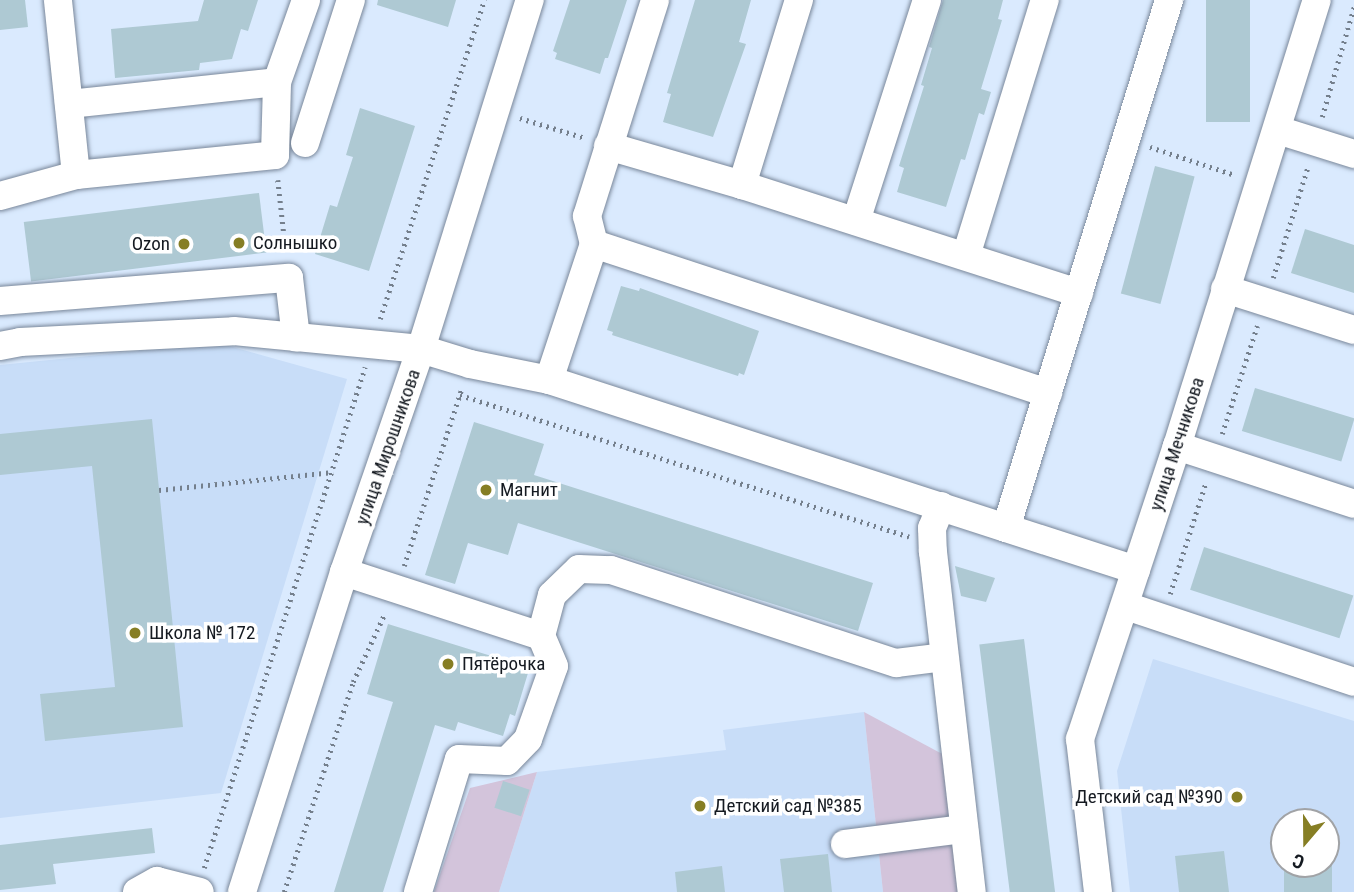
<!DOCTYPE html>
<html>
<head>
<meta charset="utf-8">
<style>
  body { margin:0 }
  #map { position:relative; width:1354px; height:892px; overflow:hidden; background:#daeafe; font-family:"Roboto Condensed",sans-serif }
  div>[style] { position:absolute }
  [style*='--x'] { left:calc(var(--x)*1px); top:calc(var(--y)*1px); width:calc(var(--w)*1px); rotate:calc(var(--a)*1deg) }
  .built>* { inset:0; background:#c8ddf8 }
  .green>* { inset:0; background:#d3c4db }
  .building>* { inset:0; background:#aec9d3; transform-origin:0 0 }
  .path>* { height:4.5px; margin-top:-2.25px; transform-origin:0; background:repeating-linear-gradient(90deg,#747f8c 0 2px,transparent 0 7px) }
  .roads { filter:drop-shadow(0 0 2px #79879a) drop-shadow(0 0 2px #79879a) }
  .minor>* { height:28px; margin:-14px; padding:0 14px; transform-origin:14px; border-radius:14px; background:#fff }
  .dots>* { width:19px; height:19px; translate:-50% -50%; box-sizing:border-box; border:4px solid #fff; border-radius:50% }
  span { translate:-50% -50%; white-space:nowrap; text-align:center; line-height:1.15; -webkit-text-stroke:7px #fff; paint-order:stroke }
  .poi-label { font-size:19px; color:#151a21 }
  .left { translate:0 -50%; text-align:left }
  .right { translate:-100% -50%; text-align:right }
  .street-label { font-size:19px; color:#151a21 }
  .north { position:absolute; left:1270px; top:808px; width:70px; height:70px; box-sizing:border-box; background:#fff; border:2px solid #a1a3a6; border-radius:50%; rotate:200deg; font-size:19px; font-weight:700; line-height:28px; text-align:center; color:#151a21 }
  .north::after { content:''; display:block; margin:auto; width:24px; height:32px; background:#867e24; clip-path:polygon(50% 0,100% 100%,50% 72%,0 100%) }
</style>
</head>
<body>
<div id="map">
  <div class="built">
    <div style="clip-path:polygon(218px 343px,347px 379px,221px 793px,0 818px,0 365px)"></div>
    <div style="clip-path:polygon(evenodd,1153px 659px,1354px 721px,1354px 892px,1130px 892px,1117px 771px,1153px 659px,1284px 822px,1326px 822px,1326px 864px,1284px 864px,1284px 822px)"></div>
    <div style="clip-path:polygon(864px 712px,883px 892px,499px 892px,537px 772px,726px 750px,723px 730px)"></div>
  </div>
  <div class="green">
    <div style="clip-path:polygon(864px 712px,946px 756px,961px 892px,883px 892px)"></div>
    <div style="clip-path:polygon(537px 772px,499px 892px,434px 892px,470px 788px)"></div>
  </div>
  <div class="building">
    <div style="clip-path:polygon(0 0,25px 0,28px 27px,0 30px)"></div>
    <div style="clip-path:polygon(204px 0,258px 0,248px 31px,241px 29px,232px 59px,200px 63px,199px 70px,115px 78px,111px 29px,198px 21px)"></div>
    <div style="clip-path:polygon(378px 0,456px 0,448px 27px,377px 5px)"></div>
    <div style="clip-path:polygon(570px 0,627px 0,608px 58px,605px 58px,600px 74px,555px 59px,557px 53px,553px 51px)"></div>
    <div style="clip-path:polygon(695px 0,751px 0,739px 42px,746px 44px,713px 137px,663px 122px,671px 94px,667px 93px)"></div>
    <div style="clip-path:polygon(943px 0,1003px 0,998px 19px,1002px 20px,981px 89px,991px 92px,984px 115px,979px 113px,965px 160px,961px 159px,946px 207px,897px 192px,904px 168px,899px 166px,924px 86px,921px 85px,932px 48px,929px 47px)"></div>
    <div style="left:1206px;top:0;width:44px;height:122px"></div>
    <div style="clip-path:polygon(360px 108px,415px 126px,369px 271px,315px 254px,330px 205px,337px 207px,353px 157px,346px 155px)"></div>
    <div style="left:1155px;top:166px;width:41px;height:132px;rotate:15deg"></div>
    <div style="left:259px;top:193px;width:60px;height:237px;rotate:83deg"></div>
    <div style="clip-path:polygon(1305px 229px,1354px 245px,1354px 293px,1291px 273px)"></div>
    <div style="clip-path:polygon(621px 286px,639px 291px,640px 288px,759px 331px,744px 375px,739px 373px,738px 376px,612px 335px,613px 332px,607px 330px)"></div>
    <div style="left:1255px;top:388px;width:104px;height:45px;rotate:17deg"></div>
    <div style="clip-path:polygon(152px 419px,183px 727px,45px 741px,40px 694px,115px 687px,92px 466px,0 475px,0 434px)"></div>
    <div style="clip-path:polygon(474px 422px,544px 444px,534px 475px,873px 583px,858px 631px,518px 523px,508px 555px,468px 543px,455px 584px,425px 575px)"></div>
    <div style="left:1204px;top:547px;width:157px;height:45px;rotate:18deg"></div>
    <div style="clip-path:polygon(955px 566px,995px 578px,986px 602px,961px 596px)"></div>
    <div style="clip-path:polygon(388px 624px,501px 659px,499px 664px,528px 673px,515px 716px,510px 714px,503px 736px,458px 722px,455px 731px,435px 725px,383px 892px,334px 892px,393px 702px,367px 694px)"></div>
    <div style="left:1024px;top:639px;width:255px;height:45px;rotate:83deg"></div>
    <div style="left:503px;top:781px;width:28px;height:28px;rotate:18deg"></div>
    <div style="clip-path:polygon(152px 828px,155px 853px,53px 864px,56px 884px,0 890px,0 845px)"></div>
    <div style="clip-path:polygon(1224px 851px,1229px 892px,1179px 892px,1175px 856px)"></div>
    <div style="clip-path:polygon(828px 854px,832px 892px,784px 892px,780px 859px)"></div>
    <div style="left:1284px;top:864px;width:48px;height:28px"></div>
    <div style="clip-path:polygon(722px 866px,725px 892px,677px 892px,675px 872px)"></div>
  </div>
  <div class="path">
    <div style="--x:1322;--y:117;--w:115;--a:-73.8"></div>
    <div style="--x:520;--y:118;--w:68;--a:17.1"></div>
    <div style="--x:1150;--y:147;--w:89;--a:18.2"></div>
    <div style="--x:278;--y:180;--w:72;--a:83.7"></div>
    <div style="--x:1273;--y:278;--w:117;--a:-72.6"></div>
    <div style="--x:380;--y:319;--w:336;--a:-71.9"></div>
    <div style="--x:460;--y:395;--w:471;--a:17.5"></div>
    <div style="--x:1222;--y:434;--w:114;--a:-72"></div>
    <div style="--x:159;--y:490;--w:175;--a:-5.9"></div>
    <div style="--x:404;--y:566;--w:187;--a:-72"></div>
    <div style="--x:1170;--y:594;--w:118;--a:-72.2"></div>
    <div style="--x:204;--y:868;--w:526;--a:-72.18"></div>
    <div style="--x:284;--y:892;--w:221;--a:-71.8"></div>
    <div style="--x:353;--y:682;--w:76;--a:-65.1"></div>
  </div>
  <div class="roads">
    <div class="minor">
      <div style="--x:69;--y:104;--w:209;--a:-6"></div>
      <div style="--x:277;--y:82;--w:87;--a:-70.5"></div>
      <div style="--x:1278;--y:130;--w:80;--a:17.5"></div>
      <div style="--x:305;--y:143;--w:150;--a:-72.2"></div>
      <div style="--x:608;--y:146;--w:140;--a:16.2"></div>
      <div style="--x:742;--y:185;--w:354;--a:17.8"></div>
      <div style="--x:76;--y:175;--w:200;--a:-5.7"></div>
      <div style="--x:275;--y:155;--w:73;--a:-88.4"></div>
      <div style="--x:742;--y:185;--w:194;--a:-72.9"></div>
      <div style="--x:0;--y:196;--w:79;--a:-15.4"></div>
      <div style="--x:76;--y:175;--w:176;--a:-95.9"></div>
      <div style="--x:856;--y:221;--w:232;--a:-72.2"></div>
      <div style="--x:594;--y:244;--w:478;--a:18.2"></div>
      <div style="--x:966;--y:256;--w:268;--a:-72.9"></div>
      <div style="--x:1225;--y:289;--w:135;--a:17.6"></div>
      <div style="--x:0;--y:301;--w:290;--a:-4.6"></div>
      <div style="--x:289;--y:278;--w:60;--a:83.3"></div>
      <div style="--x:0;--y:346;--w:20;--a:-11"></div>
      <div style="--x:20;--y:342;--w:214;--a:-2.9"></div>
      <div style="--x:234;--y:331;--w:188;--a:5.5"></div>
      <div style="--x:421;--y:349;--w:51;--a:17"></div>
      <div style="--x:470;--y:364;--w:81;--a:11.4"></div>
      <div style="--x:549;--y:380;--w:617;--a:17.94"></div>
      <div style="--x:549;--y:380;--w:143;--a:-71.7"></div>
      <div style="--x:594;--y:244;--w:29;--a:-104"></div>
      <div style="--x:587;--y:216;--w:226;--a:-72.5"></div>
      <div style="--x:1177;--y:446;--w:186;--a:18.1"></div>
      <div style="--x:941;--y:506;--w:24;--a:112"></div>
      <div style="--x:932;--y:528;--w:24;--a:88"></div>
      <div style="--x:933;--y:552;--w:342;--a:83.5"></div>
      <div style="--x:1006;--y:528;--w:553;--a:-72.84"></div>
      <div style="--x:344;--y:572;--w:207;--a:18"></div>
      <div style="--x:541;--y:636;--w:42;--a:-75"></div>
      <div style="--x:552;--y:595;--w:37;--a:-44"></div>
      <div style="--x:579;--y:569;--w:32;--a:2"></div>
      <div style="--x:611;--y:570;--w:300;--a:18.1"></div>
      <div style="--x:896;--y:663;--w:48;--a:-7.1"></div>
      <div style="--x:1126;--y:606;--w:240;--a:18.4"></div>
      <div style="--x:845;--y:844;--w:120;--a:-7.2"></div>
      <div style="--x:137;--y:892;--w:23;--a:-29"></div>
      <div style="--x:157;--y:881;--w:44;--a:14.3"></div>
      <div style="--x:242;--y:892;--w:336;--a:-72.3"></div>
      <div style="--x:344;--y:572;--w:236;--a:-71"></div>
      <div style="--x:421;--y:349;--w:366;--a:-72.7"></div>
      <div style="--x:418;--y:892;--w:139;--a:-72.9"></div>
      <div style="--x:459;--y:759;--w:48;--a:2.4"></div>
      <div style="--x:507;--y:761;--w:30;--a:-46"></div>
      <div style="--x:528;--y:739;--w:77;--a:-70.4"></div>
      <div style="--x:554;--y:666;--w:33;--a:-113"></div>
      <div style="--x:1098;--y:892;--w:154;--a:-96.7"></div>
      <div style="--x:1080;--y:739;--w:309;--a:-71.7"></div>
      <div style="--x:1177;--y:446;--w:467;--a:-72.6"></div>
    </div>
  </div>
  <div class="dots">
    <div style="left:239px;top:243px;background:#867e24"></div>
    <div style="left:184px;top:244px;background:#867e24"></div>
    <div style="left:486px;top:490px;background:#867e24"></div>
    <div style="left:135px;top:633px;background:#867e24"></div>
    <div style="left:448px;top:664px;background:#867e24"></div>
    <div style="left:1237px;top:797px;background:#867e24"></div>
    <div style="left:700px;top:806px;background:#867e24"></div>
  </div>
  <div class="poi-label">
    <span class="left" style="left:253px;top:243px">Солнышко</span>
    <span class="right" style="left:170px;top:244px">Ozon</span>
    <span class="left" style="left:500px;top:490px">Магнит</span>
    <span class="left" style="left:149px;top:633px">Школа № 172</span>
    <span class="left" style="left:462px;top:664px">Пятёрочка</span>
    <span class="right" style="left:1223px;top:797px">Детский сад №390</span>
    <span class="left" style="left:714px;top:806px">Детский сад №385</span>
  </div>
  <div class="street-label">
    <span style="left:1177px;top:444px;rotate:-72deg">улица Мечникова</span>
    <span style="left:388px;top:447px;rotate:-71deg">улица Мирошникова</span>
  </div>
  <div class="north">С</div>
</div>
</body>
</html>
